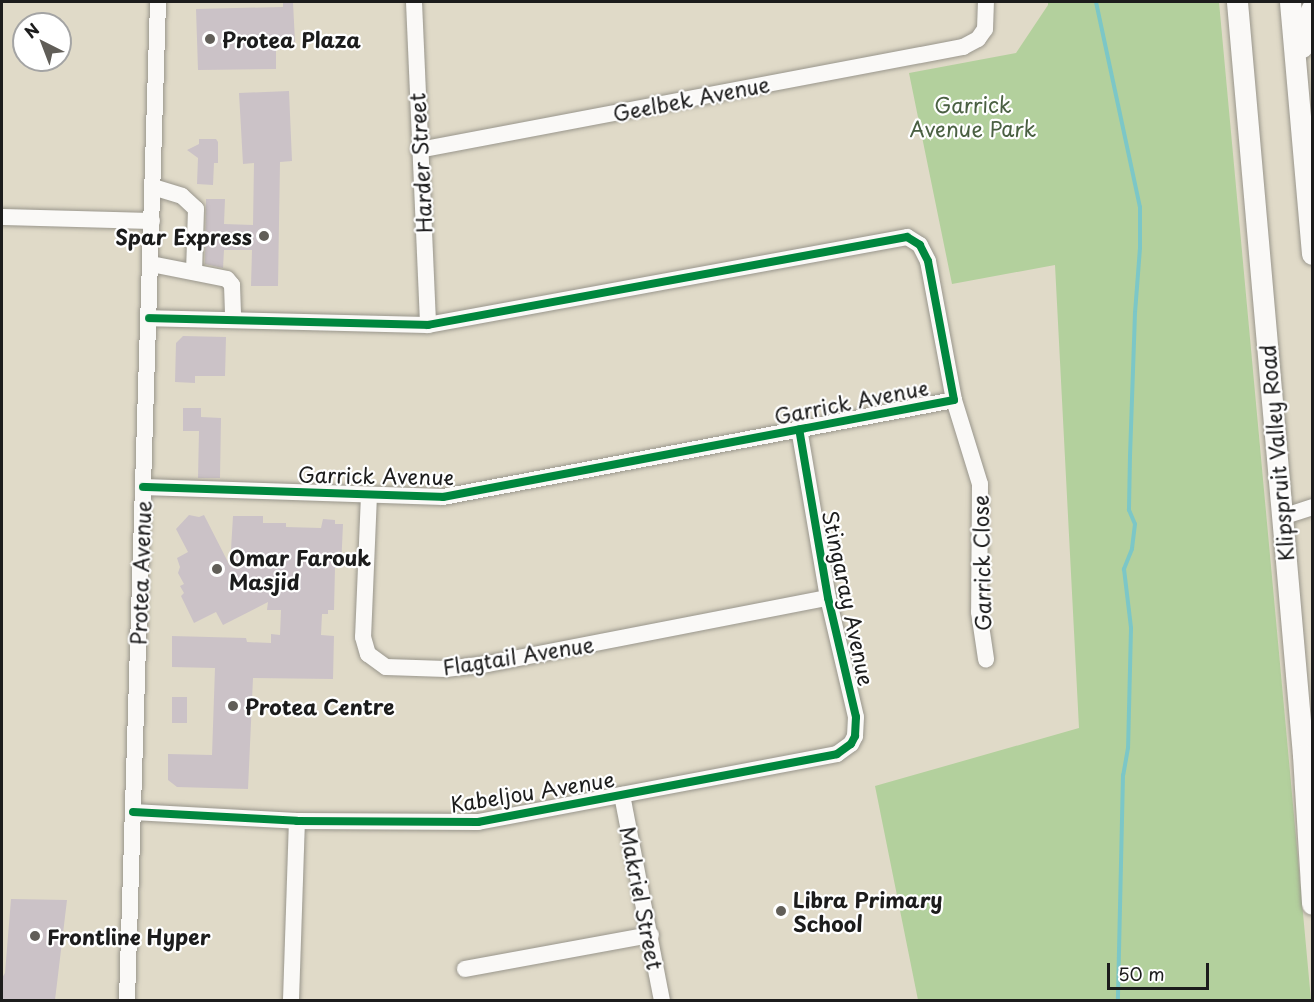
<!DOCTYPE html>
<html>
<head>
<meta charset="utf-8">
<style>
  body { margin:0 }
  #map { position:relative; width:1314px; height:1002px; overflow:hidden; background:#e0dac8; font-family:"Playpen Sans",sans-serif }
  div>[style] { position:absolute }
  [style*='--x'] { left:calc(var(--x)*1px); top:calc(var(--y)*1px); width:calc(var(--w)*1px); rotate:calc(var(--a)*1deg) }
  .green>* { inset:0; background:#b3d09d }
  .stream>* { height:4px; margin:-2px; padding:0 2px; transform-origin:2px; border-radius:2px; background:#7cc7c7 }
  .building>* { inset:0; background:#cbc2c7; transform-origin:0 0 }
  .roads { filter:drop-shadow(0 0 2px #99968c) drop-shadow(0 0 2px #99968c) }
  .minor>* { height:16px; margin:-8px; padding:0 8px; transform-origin:8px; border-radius:8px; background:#faf9f7 }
  .major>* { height:21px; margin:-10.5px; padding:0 10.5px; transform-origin:10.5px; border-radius:10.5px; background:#faf9f7 }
  .cycleway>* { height:8px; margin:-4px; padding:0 4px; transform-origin:4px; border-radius:4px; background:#00873e }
  .dots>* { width:16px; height:16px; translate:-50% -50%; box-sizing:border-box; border:3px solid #fff; border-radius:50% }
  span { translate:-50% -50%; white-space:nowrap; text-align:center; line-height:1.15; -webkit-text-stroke:4.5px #fff; paint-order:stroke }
  .poi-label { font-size:21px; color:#1c1c1c; font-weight:700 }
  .left { translate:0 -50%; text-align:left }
  .right { translate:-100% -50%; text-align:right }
  .street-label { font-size:21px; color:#1c1c1c }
  .park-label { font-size:21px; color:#4a6042 }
  .frame { position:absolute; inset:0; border:3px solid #1c1c1c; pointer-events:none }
  .north { position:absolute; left:12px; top:12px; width:60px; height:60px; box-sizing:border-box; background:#fff; border:2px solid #a4a4a4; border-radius:50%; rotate:318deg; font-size:16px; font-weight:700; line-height:24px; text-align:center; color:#1c1c1c }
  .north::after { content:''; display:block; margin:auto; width:21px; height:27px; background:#615e58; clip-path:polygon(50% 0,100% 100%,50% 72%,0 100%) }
  .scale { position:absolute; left:1107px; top:963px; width:102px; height:27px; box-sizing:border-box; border:3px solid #1c1c1c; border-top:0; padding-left:8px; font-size:18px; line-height:21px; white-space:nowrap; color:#1c1c1c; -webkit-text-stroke:4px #fff; paint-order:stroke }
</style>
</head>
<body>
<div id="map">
  <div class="green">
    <div style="clip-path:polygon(1048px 2px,1219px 2px,1311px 1000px,918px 1000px,875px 786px,1079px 728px,1055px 265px,952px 284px,909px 73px,1016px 53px,1048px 5px)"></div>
  </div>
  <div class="stream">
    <div style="--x:1096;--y:2;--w:210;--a:77.9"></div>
    <div style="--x:1140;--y:207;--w:41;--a:90"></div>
    <div style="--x:1140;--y:248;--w:65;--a:94.4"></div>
    <div style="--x:1135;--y:313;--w:143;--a:92"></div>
    <div style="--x:1130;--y:456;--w:54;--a:91.1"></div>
    <div style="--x:1129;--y:510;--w:15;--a:67"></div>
    <div style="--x:1135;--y:524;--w:25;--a:97"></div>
    <div style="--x:1132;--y:549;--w:22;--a:112"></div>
    <div style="--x:1124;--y:569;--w:59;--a:83.2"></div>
    <div style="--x:1131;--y:628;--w:120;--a:91.4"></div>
    <div style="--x:1128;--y:748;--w:27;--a:100"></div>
    <div style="--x:1123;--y:775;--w:225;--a:91.3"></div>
  </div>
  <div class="building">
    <div style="clip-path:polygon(283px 2px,293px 2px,295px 42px,276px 43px,276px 69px,198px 70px,196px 9px,283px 7px)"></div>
    <div style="clip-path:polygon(289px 91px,292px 161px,280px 162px,278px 286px,251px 286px,252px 250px,224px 250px,223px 268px,205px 264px,206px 199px,225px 199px,224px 224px,253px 225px,254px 163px,243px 164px,239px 93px)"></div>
    <div style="clip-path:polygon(199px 139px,216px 139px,218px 142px,218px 163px,214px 163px,213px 185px,197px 184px,198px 158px,187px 150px,199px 144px)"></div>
    <div style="clip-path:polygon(183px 336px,226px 337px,225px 376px,195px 376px,195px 383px,175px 382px,176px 343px)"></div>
    <div style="clip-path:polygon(183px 408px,201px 408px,201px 417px,221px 418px,220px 478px,198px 478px,199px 431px,183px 431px)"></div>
    <div style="clip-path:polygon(189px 515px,199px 517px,204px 515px,230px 566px,233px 516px,263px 516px,263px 523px,286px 523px,286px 527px,321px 528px,323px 519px,335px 520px,335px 524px,343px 524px,341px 568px,335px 568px,334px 610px,328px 610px,328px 614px,322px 614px,321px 635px,334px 636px,333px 679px,253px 678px,248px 789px,177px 787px,168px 780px,168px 754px,212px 755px,215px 668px,172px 667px,172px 636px,246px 638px,247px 642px,271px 643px,271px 634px,280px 635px,281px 610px,267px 610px,268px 602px,223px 625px,216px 612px,194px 623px,181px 596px,184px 593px,180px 586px,184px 584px,178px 573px,180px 567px,177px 558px,188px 552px,176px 529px)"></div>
    <div style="left:172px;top:697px;width:15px;height:26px"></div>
    <div style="clip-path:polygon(11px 899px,67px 900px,55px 1000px,2px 1000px,2px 978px,5px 973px)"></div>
  </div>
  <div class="roads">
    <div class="minor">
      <div style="--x:414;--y:2;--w:323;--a:87.5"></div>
      <div style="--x:419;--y:150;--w:554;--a:-10.72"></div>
      <div style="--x:963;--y:47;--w:17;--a:-28"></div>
      <div style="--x:978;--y:39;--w:12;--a:-55"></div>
      <div style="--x:985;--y:29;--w:27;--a:-88"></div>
      <div style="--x:153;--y:187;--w:30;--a:17"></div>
      <div style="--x:182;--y:196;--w:19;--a:43"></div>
      <div style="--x:196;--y:209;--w:63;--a:91.8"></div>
      <div style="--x:2;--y:217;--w:150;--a:1.5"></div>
      <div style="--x:151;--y:264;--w:77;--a:11.2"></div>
      <div style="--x:227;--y:279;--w:8;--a:50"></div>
      <div style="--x:232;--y:285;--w:35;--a:88"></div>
      <div style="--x:954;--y:400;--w:88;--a:72.8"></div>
      <div style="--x:980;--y:484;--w:128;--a:90.4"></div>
      <div style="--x:979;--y:612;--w:48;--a:81.5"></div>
      <div style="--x:143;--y:487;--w:300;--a:1.9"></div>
      <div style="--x:443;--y:497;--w:520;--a:-10.75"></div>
      <div style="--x:954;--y:400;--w:141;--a:-100.6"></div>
      <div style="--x:928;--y:261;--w:18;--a:-117"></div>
      <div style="--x:920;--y:245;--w:15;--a:-148"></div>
      <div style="--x:907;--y:237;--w:487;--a:169.6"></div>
      <div style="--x:428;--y:325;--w:279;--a:-178.6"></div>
      <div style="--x:369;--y:495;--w:142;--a:92.4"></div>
      <div style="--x:363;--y:637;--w:18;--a:74"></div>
      <div style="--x:368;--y:654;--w:22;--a:36"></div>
      <div style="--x:386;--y:667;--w:60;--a:1.9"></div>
      <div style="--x:446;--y:669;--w:41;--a:-7"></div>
      <div style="--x:487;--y:664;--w:347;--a:-11"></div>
      <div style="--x:1282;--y:517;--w:32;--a:-18"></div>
      <div style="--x:622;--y:795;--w:209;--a:79"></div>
      <div style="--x:133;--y:812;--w:164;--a:3.1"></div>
      <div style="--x:297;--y:821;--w:181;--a:0.3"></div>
      <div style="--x:478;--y:822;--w:365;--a:-10.7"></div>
      <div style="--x:837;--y:754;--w:17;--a:-36"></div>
      <div style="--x:851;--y:744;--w:9;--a:-63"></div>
      <div style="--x:855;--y:736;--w:19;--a:-87"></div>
      <div style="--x:856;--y:717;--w:122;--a:-103.2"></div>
      <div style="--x:828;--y:598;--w:171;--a:-99.7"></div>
      <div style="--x:465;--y:969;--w:189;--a:-10.4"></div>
      <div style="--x:127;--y:1000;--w:998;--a:-88.22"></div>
      <div style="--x:291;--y:1000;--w:179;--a:-88.1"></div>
    </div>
    <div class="major">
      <div style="--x:1237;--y:2;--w:756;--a:84.99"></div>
      <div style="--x:1303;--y:755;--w:149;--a:86.5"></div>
      <div style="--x:1290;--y:2;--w:253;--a:85"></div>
      <div style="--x:1302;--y:47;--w:26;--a:-81"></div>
      <div style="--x:1306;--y:21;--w:14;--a:-65"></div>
    </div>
  </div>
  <div class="cycleway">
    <div style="--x:143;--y:487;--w:300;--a:1.9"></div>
    <div style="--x:443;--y:497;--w:520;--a:-10.75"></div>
    <div style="--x:954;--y:400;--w:141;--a:-100.6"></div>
    <div style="--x:928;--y:261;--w:18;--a:-117"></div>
    <div style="--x:920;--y:245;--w:15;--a:-148"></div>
    <div style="--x:907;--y:237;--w:487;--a:169.6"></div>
    <div style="--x:428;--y:325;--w:279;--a:-178.6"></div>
    <div style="--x:133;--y:812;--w:164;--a:3.1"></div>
    <div style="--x:297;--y:821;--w:181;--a:0.3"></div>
    <div style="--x:478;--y:822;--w:365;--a:-10.7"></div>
    <div style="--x:837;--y:754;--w:17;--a:-36"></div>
    <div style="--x:851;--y:744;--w:9;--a:-63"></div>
    <div style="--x:855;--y:736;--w:19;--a:-87"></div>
    <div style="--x:856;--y:717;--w:122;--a:-103.2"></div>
    <div style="--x:828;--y:598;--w:171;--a:-99.7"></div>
  </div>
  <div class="dots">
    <div style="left:210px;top:39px;background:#615e58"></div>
    <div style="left:264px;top:236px;background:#615e58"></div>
    <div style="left:217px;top:569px;background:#615e58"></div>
    <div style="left:233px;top:706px;background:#615e58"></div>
    <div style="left:781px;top:911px;background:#615e58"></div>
    <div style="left:35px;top:936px;background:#615e58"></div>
  </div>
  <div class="poi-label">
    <span class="left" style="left:222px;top:39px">Protea Plaza</span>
    <span class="right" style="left:252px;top:236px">Spar Express</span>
    <span class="left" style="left:229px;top:569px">Omar Farouk<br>Masjid</span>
    <span class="left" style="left:245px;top:706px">Protea Centre</span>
    <span class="left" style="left:793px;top:911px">Libra Primary<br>School</span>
    <span class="left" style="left:47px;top:936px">Frontline Hyper</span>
  </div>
  <div class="street-label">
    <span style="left:691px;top:98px;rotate:-11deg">Geelbek Avenue</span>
    <span style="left:420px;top:163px;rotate:-93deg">Harder Street</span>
    <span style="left:851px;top:401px;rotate:-11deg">Garrick Avenue</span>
    <span style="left:1276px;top:453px;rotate:-95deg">Klipspruit Valley Road</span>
    <span style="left:376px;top:475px;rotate:1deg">Garrick Avenue</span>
    <span style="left:981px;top:563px;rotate:-91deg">Garrick Close</span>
    <span style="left:140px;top:573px;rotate:-88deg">Protea Avenue</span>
    <span style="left:849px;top:598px;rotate:78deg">Stingaray Avenue</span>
    <span style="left:518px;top:655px;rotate:-9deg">Flagtail Avenue</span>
    <span style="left:532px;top:791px;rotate:-9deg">Kabeljou Avenue</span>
    <span style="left:642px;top:898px;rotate:79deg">Makriel Street</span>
  </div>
  <div class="park-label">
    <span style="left:973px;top:116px">Garrick<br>Avenue Park</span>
  </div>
  <div class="frame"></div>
  <div class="north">N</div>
  <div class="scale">50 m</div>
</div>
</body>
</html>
